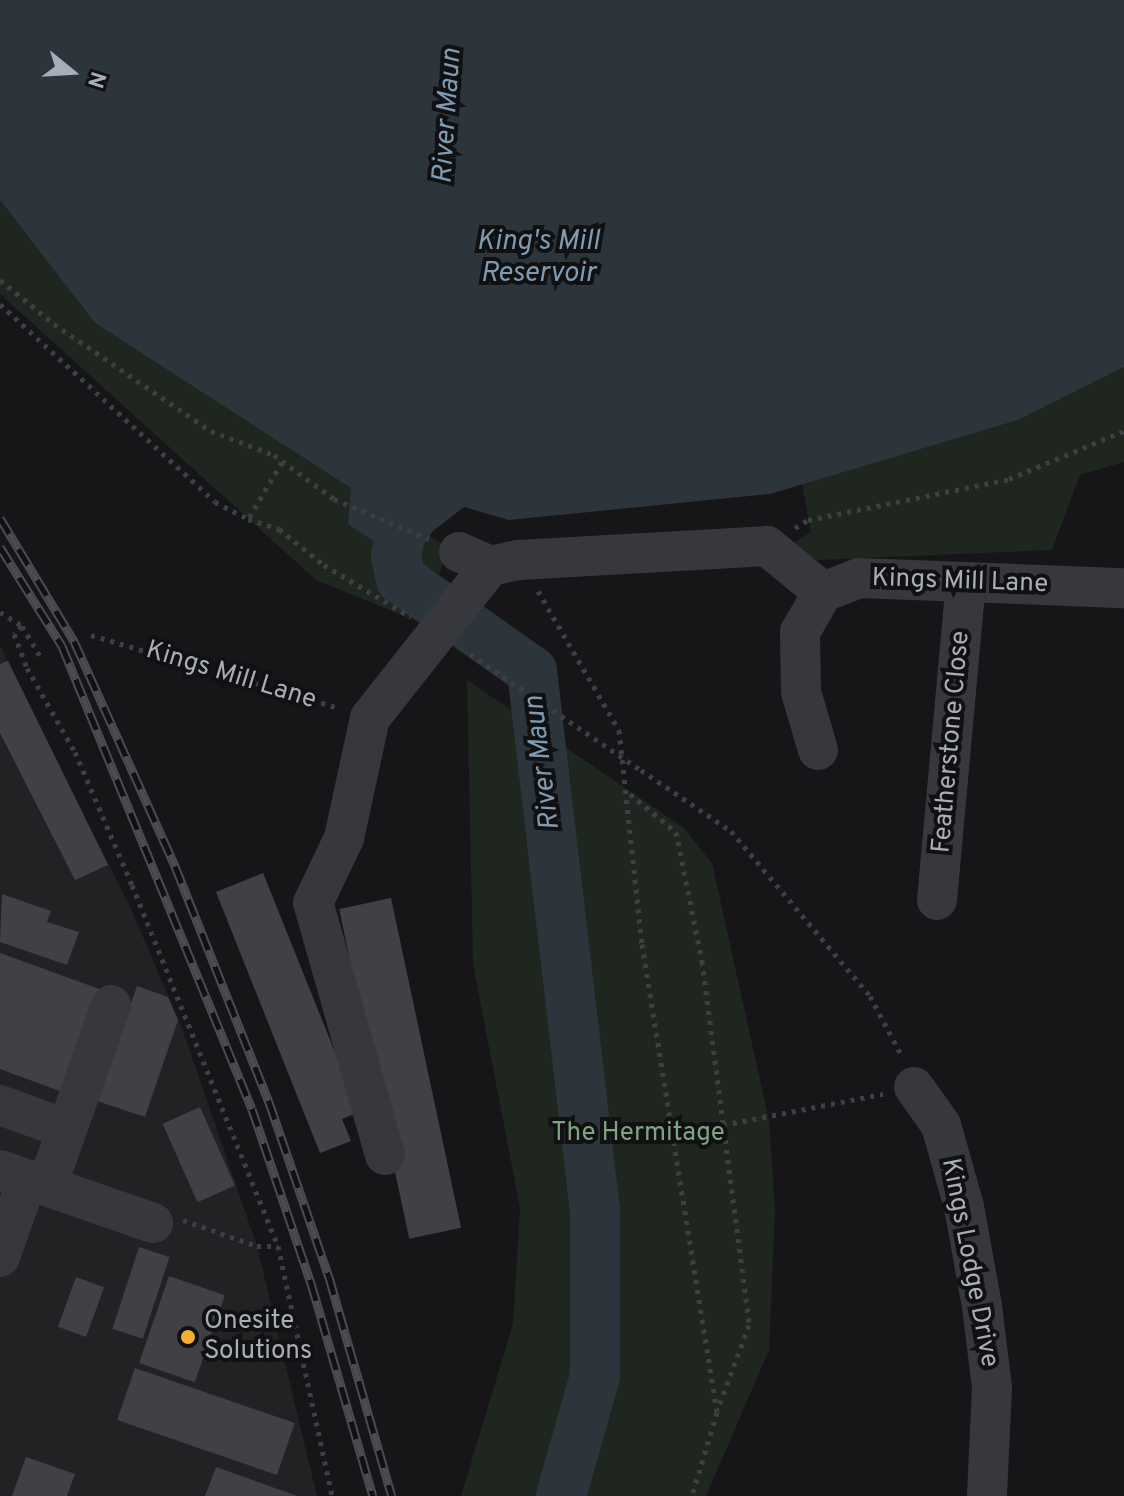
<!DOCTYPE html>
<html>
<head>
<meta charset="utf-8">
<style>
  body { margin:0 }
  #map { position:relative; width:1124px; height:1496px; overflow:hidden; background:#161618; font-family:Overpass,sans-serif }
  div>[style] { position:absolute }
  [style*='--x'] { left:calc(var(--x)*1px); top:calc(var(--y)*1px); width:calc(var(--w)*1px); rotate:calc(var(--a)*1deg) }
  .built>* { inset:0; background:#222225 }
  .green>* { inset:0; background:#1e261f }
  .water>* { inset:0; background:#2c353c }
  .river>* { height:50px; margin:-25px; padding:0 25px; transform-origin:25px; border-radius:25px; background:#2c353c }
  .building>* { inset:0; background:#404145; transform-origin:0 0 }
  .path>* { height:5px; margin-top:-2.5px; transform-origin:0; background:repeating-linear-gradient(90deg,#3d3f44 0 4px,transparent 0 10px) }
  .minor>* { height:40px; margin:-20px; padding:0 20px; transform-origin:20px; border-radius:20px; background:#37383d }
  .rail>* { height:9px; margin-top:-4.5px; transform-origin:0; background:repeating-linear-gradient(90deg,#111113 0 18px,#4a4c52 0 36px); box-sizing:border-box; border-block:2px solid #4a4c52 }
  .path-bridge>* { height:5px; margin-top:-2.5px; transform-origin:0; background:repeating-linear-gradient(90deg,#3d3f44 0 4px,transparent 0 10px) }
  .dots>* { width:22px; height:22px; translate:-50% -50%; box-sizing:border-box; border:4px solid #111113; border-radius:50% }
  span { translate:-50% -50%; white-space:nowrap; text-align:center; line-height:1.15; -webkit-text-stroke:8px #111113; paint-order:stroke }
  .street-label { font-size:26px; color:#a8adb8 }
  .park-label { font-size:26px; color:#7fa381 }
  .poi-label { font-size:26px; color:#a8adb8 }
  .left { translate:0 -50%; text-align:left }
  .water-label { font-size:28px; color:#7f9bb3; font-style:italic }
  .north { position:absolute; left:32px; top:32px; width:80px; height:80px; -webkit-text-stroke:6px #111113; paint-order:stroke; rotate:108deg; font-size:22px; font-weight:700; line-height:32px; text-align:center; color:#a8adb8 }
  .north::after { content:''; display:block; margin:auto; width:28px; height:36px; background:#a8adb8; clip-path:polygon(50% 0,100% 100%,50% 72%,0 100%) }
</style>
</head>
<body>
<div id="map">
  <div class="built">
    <div style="clip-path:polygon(0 645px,132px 911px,182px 1028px,257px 1246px,317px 1496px,0 1496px)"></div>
  </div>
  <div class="green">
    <div style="clip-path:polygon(0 200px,95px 323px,449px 548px,421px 623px,316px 580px,0 294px)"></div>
    <div style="clip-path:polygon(1124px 367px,1124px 462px,1080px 475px,1052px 550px,815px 560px,792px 544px,811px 532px,802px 484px,1018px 420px)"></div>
    <div style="clip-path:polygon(467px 680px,684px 828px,712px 863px,769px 1120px,775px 1211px,769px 1350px,706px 1496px,461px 1496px,513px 1324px,520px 1208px,473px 964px)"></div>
  </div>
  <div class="water">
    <div style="clip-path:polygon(0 0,1124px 0,1124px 367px,1018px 420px,770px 494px,509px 520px,464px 507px,433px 531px,409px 565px,348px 524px,351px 488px,95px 323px,0 200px)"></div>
  </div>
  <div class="river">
    <div style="--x:409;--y:491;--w:66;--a:101.3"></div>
    <div style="--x:396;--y:556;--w:24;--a:78"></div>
    <div style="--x:401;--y:579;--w:160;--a:35.1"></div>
    <div style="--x:532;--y:671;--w:544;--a:83.35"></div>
    <div style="--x:595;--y:1211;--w:165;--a:90"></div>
    <div style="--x:595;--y:1376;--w:125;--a:105.8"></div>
  </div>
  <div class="building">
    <div style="clip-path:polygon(8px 661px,108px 865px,75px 880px,0 733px,0 664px)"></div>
    <div style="clip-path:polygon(263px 873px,359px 1112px,342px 1119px,351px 1141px,320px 1153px,216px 892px)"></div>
    <div style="clip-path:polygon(2px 894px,51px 911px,47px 922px,79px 932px,67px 965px,0 942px)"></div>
    <div style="left:391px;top:898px;width:337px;height:53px;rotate:78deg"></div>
    <div style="clip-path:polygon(0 953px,102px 990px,65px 1093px,0 1069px)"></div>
    <div style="clip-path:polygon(137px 986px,168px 997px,178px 1020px,145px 1117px,97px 1101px)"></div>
    <div style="left:200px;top:1107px;width:86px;height:41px;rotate:66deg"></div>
    <div style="left:139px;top:1247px;width:32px;height:86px;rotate:18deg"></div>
    <div style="left:169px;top:1276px;width:59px;height:92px;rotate:19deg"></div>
    <div style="left:76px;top:1277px;width:30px;height:53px;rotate:20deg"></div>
    <div style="left:135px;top:1368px;width:169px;height:55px;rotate:19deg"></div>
    <div style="clip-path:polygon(26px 1457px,75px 1474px,67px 1496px,12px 1496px)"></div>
    <div style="clip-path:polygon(216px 1467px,297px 1496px,205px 1496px)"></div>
  </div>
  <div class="path">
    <div style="--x:0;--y:280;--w:70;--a:39.2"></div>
    <div style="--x:54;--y:324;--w:190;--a:34.3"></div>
    <div style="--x:211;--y:431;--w:67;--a:20.9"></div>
    <div style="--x:274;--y:455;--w:74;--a:36.3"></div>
    <div style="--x:334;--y:499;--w:103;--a:22.8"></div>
    <div style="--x:0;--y:304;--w:292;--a:42.6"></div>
    <div style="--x:215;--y:502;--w:37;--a:27"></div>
    <div style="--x:282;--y:462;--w:66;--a:120.8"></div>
    <div style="--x:248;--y:519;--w:33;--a:18"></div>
    <div style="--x:279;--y:529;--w:58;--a:38.7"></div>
    <div style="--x:324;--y:565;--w:101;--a:30.9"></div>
    <div style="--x:795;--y:528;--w:15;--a:-32"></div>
    <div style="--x:808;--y:520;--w:205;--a:-11.5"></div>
    <div style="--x:1009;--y:479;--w:125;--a:-22.7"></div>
    <div style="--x:538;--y:591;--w:161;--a:59.8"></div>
    <div style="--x:619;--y:730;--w:215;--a:83.9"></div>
    <div style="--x:642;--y:944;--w:474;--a:80.9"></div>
    <div style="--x:717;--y:1412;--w:88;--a:106.6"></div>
    <div style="--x:0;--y:612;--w:26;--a:32"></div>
    <div style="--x:22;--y:626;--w:35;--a:59"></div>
    <div style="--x:22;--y:626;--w:11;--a:135"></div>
    <div style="--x:14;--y:634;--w:36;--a:69"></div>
    <div style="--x:27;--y:668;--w:97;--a:60.3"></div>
    <div style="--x:75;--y:752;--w:145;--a:66.8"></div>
    <div style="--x:132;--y:885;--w:389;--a:68"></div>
    <div style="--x:278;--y:1246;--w:256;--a:77.8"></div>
    <div style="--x:91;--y:635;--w:259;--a:16.4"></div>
    <div style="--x:641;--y:770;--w:109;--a:34.1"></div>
    <div style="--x:731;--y:831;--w:216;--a:49.9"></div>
    <div style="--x:870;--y:996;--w:70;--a:62"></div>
    <div style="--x:630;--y:794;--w:60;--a:39.6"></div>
    <div style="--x:676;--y:832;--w:132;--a:78.6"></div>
    <div style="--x:702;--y:961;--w:367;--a:82.6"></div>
    <div style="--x:749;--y:1325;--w:92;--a:110.4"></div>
    <div style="--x:723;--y:1125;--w:163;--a:-11"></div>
    <div style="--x:183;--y:1220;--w:78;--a:19.4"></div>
    <div style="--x:257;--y:1246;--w:21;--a:0"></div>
  </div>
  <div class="minor">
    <div style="--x:459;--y:552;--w:34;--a:24"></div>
    <div style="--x:490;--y:566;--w:29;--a:-12"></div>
    <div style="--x:518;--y:560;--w:249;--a:-3.2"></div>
    <div style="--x:767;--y:546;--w:72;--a:39.4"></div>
    <div style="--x:823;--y:592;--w:39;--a:-21"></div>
    <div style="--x:859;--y:578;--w:265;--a:2.2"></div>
    <div style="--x:818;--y:750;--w:60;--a:-106.3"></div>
    <div style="--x:801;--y:692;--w:60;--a:-91"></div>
    <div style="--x:800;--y:632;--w:46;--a:-60.1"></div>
    <div style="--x:937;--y:900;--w:317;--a:-84.8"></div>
    <div style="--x:914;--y:1087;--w:47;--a:54.6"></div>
    <div style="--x:941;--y:1125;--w:85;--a:74.3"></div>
    <div style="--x:964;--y:1207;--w:101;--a:79.7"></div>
    <div style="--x:982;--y:1306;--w:83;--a:83"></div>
    <div style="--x:992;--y:1388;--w:108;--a:92.7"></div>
    <div style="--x:0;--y:1105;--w:70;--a:20"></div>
    <div style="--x:385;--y:1155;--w:262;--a:-105.9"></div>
    <div style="--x:313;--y:903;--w:72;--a:-64.5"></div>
    <div style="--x:344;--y:838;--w:123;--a:-77.8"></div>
    <div style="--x:370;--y:718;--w:194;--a:-51.7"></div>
    <div style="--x:0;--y:1170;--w:162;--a:19.1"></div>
    <div style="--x:47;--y:1186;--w:192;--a:-70.5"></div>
    <div style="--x:0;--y:1257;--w:82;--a:-70.7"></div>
  </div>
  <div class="rail">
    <div style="--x:0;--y:518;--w:144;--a:59"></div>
    <div style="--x:74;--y:641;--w:247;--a:65.8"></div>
    <div style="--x:175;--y:866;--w:254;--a:68.3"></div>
    <div style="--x:269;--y:1102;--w:185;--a:71.1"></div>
    <div style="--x:329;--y:1277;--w:228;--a:74"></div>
    <div style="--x:0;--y:547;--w:117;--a:57.9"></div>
    <div style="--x:62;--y:646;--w:500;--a:67.69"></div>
    <div style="--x:252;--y:1109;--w:184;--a:71.3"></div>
    <div style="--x:311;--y:1283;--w:222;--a:73.8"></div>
  </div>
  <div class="path-bridge">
    <div style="--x:470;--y:654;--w:207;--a:34.2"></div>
  </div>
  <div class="dots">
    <div style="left:188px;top:1337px;background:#f2b134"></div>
  </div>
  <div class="street-label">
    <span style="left:960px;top:582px;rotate:2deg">Kings Mill Lane</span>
    <span style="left:231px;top:676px;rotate:17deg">Kings Mill Lane</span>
    <span style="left:952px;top:742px;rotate:-85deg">Featherstone Close</span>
    <span style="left:969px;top:1263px;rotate:79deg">Kings Lodge Drive</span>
  </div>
  <div class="park-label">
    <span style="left:638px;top:1134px">The Hermitage</span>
  </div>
  <div class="poi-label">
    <span class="left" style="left:204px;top:1337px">Onesite<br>Solutions</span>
  </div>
  <div class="water-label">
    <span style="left:448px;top:116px;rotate:-86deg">River Maun</span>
    <span style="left:538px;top:258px">King's Mill<br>Reservoir</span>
    <span style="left:543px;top:763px;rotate:-97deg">River Maun</span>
  </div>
  <div class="north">N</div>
</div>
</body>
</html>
